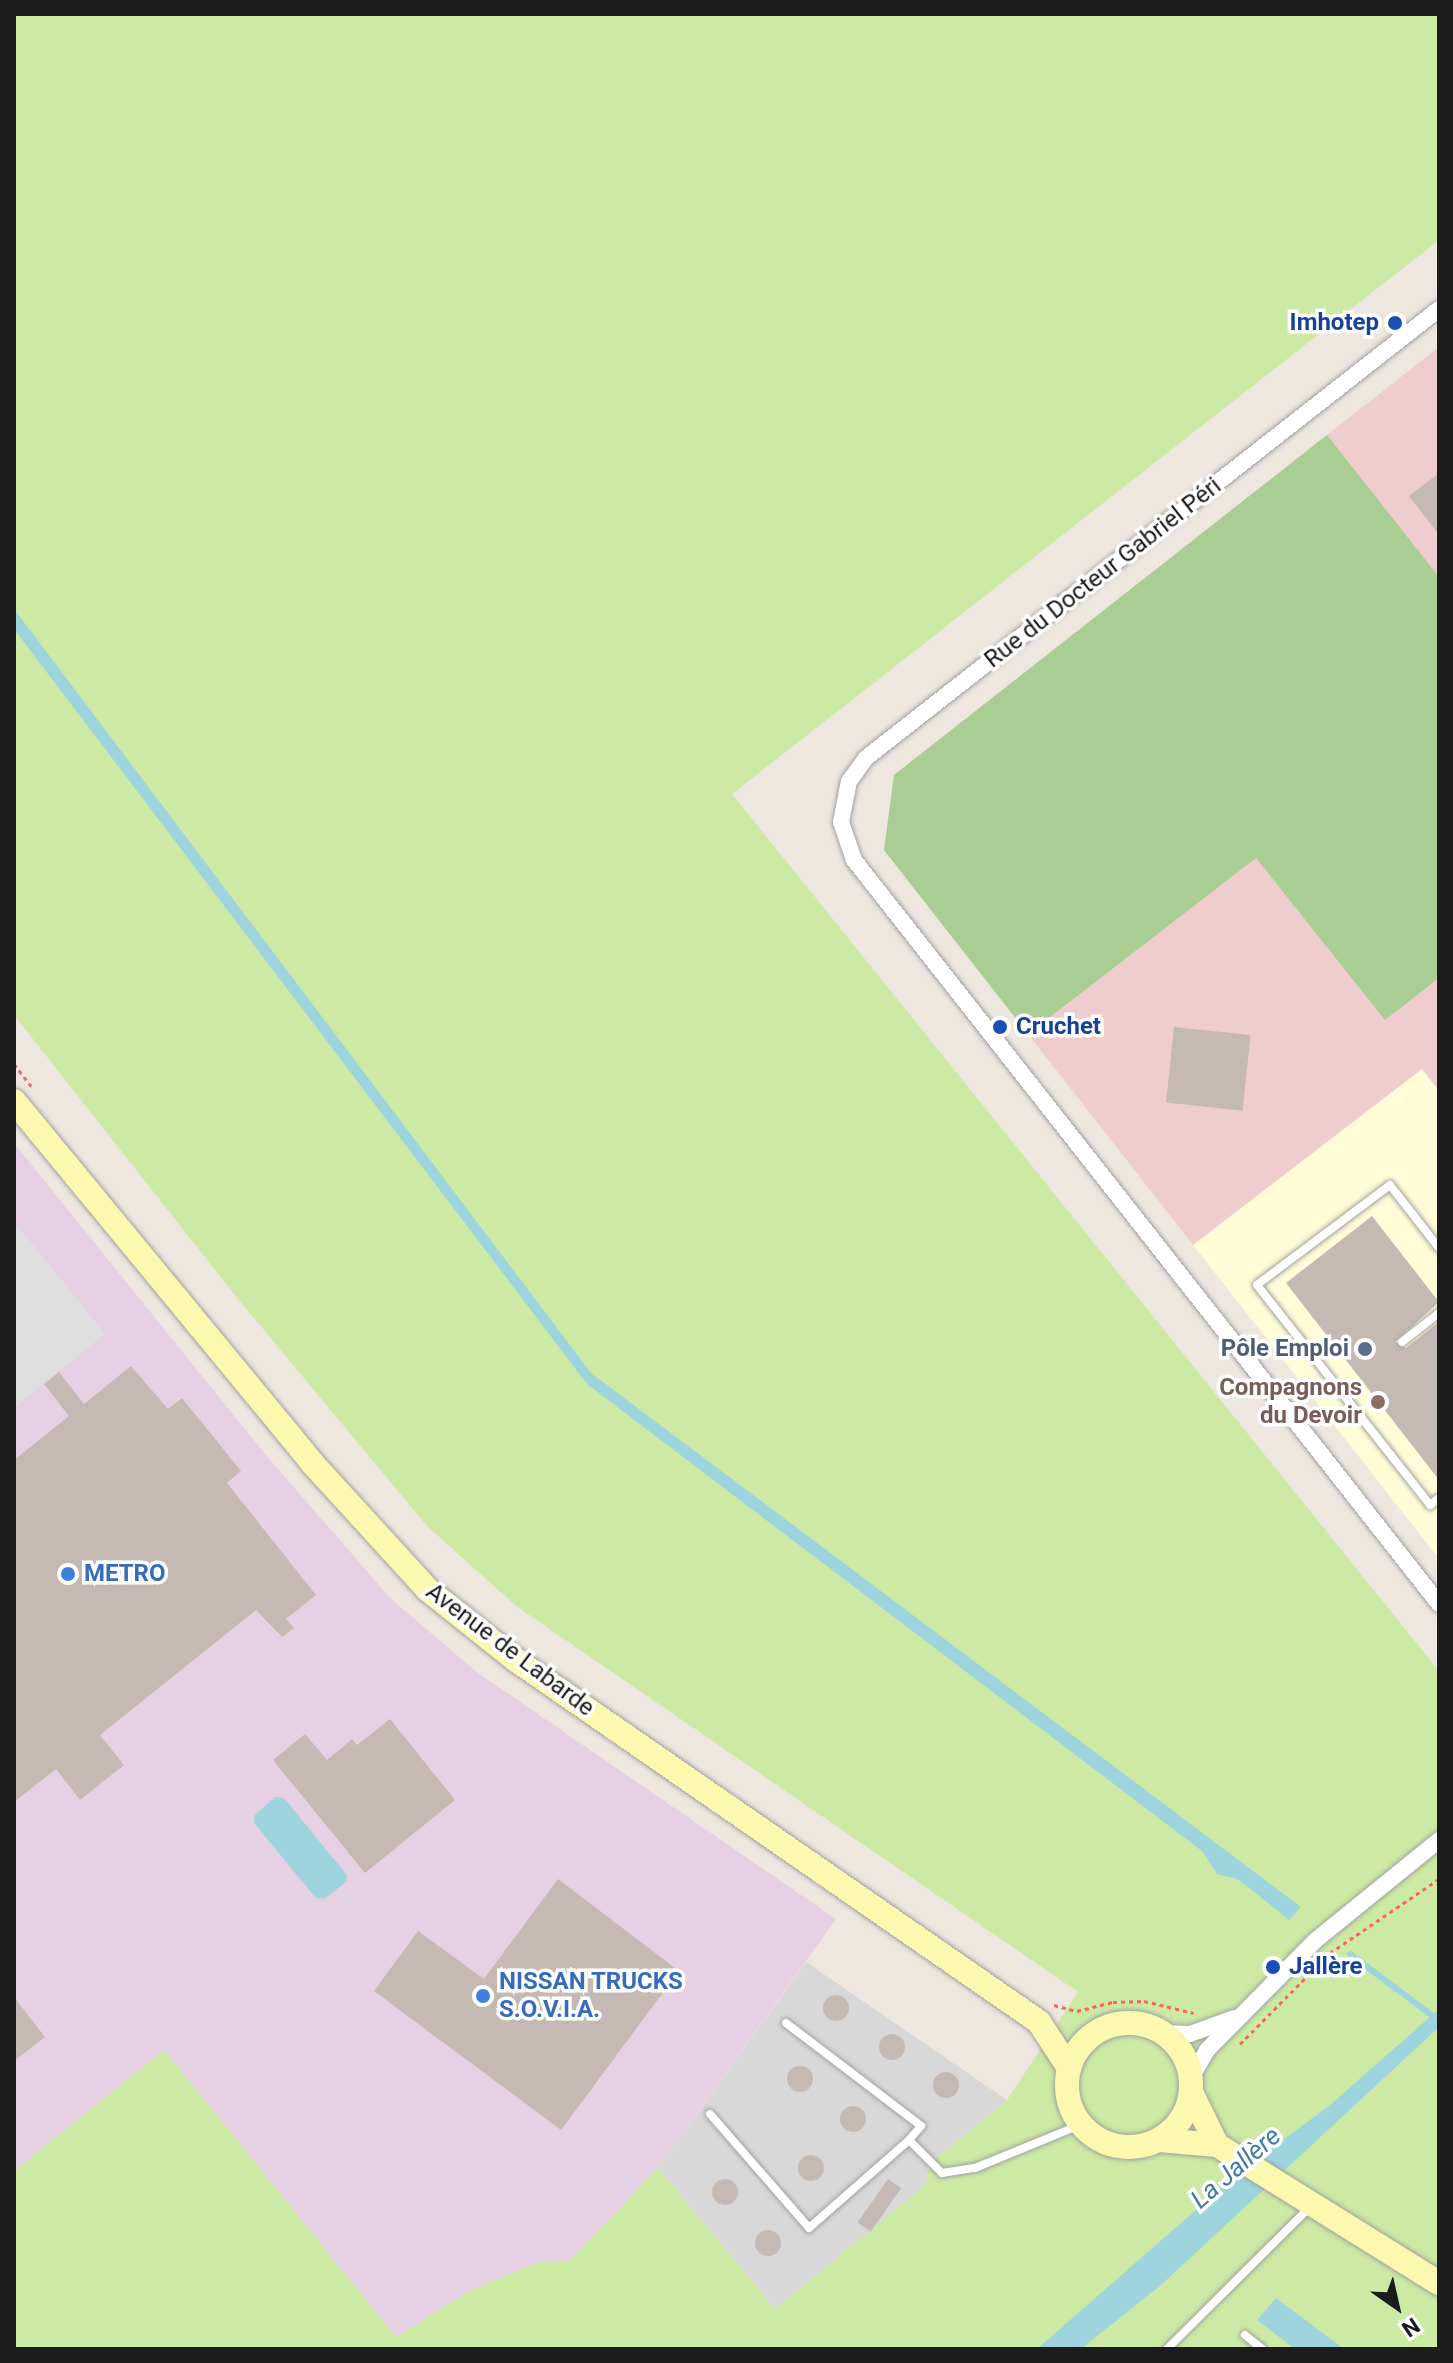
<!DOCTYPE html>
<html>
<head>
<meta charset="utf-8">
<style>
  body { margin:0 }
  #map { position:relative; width:1453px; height:2363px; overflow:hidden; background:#ede7e0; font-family:Roboto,sans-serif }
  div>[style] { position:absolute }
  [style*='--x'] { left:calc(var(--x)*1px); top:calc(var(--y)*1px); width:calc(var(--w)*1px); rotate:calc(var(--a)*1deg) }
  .residential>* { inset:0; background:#d9d8d8 }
  .commercial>* { inset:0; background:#efcdcf }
  .industrial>* { inset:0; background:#e6d1e4 }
  .education>* { inset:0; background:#fffcd7 }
  .grass>* { inset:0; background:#cceaa3 }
  .forest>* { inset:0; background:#a9ce93 }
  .parking>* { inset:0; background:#dfdfdf }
  .water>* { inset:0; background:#9ed4dd }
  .stream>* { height:6px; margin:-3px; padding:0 3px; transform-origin:3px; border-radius:3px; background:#9ed4dd }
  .building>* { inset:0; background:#c5b9b3; transform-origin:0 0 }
  .round { border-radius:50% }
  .path>* { height:3px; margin-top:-1.5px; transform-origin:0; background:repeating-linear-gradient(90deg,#fd6360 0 4px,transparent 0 8px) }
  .roads { filter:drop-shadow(0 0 2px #a2a2a2) drop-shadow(0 0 2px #a2a2a2) }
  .lane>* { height:8px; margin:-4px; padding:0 4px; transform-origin:4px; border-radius:4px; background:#fff }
  .street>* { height:16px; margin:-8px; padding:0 8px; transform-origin:8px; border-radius:8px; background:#fff }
  .secondary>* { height:24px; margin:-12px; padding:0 12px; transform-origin:12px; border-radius:12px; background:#fbf8b0 }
  .secondary>.ring { margin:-12px; padding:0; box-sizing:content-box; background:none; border:24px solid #fbf8b0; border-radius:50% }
  .dots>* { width:22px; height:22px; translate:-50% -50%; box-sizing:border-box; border:4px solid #fff; border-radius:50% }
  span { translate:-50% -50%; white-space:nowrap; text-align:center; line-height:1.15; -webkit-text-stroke:7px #fff; paint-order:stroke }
  .transit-label { font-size:24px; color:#164399; font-weight:700 }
  .right { translate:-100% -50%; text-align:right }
  .left { translate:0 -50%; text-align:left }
  .street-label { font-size:24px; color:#1b1b1b }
  .service-label { font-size:24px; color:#4e5e75; font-weight:700 }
  .education-label { font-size:24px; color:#785e54; font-weight:700 }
  .shop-label { font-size:24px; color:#366cbe; font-weight:700 }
  .water-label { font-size:26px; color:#437ba4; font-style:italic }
  .frame { position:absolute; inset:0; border:16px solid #1b1b1b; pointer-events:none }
  .north { position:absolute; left:1357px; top:2267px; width:80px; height:80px; -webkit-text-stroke:6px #fff; paint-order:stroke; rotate:146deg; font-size:22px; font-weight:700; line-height:32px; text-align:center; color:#1b1b1b }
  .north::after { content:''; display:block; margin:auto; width:28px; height:36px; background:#1b1b1b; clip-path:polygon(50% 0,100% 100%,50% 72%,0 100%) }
</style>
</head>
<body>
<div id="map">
  <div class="residential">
    <div style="clip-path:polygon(806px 1962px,1007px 2100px,931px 2163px,925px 2186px,775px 2309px,658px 2168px)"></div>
  </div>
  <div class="commercial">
    <div style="clip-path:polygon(1439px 347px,1439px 1559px,884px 850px,894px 775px)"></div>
  </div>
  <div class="industrial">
    <div style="clip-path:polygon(14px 1143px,265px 1454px,392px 1600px,478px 1673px,836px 1919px,658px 2168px,569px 2261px,542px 2261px,471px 2290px,396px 2337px,164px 2050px,14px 2171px)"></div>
  </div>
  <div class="education">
    <div style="clip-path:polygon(1422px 1069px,1439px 1091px,1439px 1559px,1193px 1245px)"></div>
  </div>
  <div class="grass">
    <div style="clip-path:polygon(14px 14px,1439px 14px,1439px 240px,732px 794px,1439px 1671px,1439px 2349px,14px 2349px,14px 2171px,164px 2050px,396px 2337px,471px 2290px,542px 2261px,569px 2261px,658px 2168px,775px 2309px,924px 2186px,931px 2163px,1007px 2100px,1078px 1992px,516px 1606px,427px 1526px,234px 1294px,14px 1015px)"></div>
  </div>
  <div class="forest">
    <div style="clip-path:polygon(1327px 435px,1439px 577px,1439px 978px,1385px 1020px,1256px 858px,1028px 1034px,884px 850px,894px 775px)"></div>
  </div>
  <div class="parking">
    <div style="clip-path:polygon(18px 1226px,105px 1334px,14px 1408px,14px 1230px)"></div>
  </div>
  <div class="water">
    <div style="clip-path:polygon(14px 609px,591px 1373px,1301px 1907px,1289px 1920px,1238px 1879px,1217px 1874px,1202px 1851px,587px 1384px,14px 629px)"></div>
    <div style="clip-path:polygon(275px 1797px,284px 1798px,347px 1875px,346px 1882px,324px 1899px,315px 1897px,254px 1823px,255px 1815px)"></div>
    <div style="clip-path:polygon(1439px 2009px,1439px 2027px,1161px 2285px,1081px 2349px,1037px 2349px,1237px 2174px,1329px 2106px)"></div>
    <div style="clip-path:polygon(1276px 2298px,1344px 2349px,1295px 2349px,1257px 2320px)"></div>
  </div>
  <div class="stream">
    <div style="--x:1350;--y:1954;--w:109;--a:36.8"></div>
  </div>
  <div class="building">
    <div style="clip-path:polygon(1439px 473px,1439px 535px,1409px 496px)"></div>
    <div style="left:1174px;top:1027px;width:77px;height:76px;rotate:6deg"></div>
    <div style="clip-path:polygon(1372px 1216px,1439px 1302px,1395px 1342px,1406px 1348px,1439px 1322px,1439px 1480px,1286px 1283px)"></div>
    <div style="clip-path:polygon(131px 1366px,168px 1409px,182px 1398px,241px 1471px,227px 1483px,316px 1595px,286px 1619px,294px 1628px,282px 1637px,256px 1610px,100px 1735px,124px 1765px,80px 1800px,56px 1769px,14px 1802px,14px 1460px,69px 1416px,44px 1384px,59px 1372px,84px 1404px)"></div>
    <div style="clip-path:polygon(390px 1719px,455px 1800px,365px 1873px,273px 1760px,305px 1734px,327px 1760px,352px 1739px,357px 1745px)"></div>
    <div style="clip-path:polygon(558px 1879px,679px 1971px,561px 2130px,374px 1991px,418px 1931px,484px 1979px)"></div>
    <div class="round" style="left:823px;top:1995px;width:26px;height:26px"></div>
    <div style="clip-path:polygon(14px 1997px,45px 2037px,14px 2061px)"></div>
    <div class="round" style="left:879px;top:2034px;width:26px;height:26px"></div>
    <div class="round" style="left:787px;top:2066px;width:26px;height:26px"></div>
    <div class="round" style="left:933px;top:2072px;width:26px;height:26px"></div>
    <div class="round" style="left:840px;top:2106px;width:26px;height:26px"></div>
    <div class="round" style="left:798px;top:2155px;width:26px;height:26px"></div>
    <div class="round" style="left:712px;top:2179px;width:26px;height:26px"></div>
    <div style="left:888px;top:2179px;width:16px;height:53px;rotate:35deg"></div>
    <div class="round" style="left:755px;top:2230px;width:26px;height:26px"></div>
  </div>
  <div class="path">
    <div style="--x:14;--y:1064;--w:28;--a:52"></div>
    <div style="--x:1054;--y:2005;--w:24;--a:15"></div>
    <div style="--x:1077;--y:2011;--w:37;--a:-14"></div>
    <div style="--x:1113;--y:2002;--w:31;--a:-2"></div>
    <div style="--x:1144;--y:2001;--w:51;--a:13.5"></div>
    <div style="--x:1240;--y:2044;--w:128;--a:-45.3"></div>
    <div style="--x:1330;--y:1953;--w:132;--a:-34.2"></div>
  </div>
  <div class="roads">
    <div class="lane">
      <div style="--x:1439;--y:1248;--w:80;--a:-127.9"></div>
      <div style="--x:1390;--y:1185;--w:166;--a:143.1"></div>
      <div style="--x:1257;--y:1285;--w:280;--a:51.8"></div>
      <div style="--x:1430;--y:1505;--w:11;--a:-38"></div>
      <div style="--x:1402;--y:1342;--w:47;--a:-38.1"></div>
      <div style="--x:786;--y:2023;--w:170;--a:37.3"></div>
      <div style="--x:921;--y:2126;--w:18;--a:131"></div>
      <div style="--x:710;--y:2114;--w:151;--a:49"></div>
      <div style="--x:809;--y:2228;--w:133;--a:-41.3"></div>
      <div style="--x:909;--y:2140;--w:47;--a:45"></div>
      <div style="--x:942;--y:2173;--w:33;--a:-9"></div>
      <div style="--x:975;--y:2168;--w:113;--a:-22.3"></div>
      <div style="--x:1245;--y:2335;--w:22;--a:39"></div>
      <div style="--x:1167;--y:2349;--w:203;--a:-44.8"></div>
    </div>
    <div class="street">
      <div style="--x:1439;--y:309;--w:728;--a:141.92"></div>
      <div style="--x:866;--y:758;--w:29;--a:126"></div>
      <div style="--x:849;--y:781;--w:42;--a:101"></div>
      <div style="--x:841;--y:822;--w:40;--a:71.1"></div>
      <div style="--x:854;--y:860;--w:946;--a:51.82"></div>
      <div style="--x:1163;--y:2033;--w:27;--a:2"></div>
      <div style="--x:1190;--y:2034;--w:47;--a:-20"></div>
      <div style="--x:1191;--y:2078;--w:32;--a:-60"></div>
      <div style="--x:1207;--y:2050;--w:155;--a:-45.3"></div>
      <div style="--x:1316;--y:1940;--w:159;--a:-39.1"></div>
    </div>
    <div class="secondary">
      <div style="--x:14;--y:1101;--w:470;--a:50.5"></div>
      <div style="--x:313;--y:1464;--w:169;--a:47.6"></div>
      <div style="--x:427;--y:1589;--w:114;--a:38.6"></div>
      <div style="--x:516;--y:1660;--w:636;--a:34.69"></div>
      <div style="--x:1039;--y:2022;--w:55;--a:56.9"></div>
      <div class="ring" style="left:1067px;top:2023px;width:100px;height:100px"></div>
      <div style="--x:1191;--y:2092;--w:59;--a:63.9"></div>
      <div style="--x:1159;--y:2140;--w:58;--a:4.9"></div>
      <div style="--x:1217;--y:2145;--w:261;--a:31.9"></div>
    </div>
  </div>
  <div class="dots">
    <div style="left:1395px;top:323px;background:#1a4fb4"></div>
    <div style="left:1000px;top:1027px;background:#1a4fb4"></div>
    <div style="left:1365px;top:1349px;background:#5c6f8a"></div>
    <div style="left:1378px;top:1402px;background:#8d6e63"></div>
    <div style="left:68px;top:1574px;background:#3f7fe0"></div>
    <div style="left:1273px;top:1967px;background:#1a4fb4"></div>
    <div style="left:483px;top:1996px;background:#3f7fe0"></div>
  </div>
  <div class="transit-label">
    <span class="right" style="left:1379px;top:323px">Imhotep</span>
    <span class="left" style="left:1016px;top:1027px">Cruchet</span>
    <span class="left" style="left:1289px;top:1967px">Jallère</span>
  </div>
  <div class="street-label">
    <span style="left:1103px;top:573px;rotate:-38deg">Rue du Docteur Gabriel Péri</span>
    <span style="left:510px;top:1650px;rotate:37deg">Avenue de Labarde</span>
  </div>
  <div class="service-label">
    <span class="right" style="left:1349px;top:1349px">Pôle Emploi</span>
  </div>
  <div class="education-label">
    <span class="right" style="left:1362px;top:1402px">Compagnons<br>du Devoir</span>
  </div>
  <div class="shop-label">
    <span class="left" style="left:84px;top:1574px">METRO</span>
    <span class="left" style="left:499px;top:1996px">NISSAN TRUCKS<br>S.O.V.I.A.</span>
  </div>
  <div class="water-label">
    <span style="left:1236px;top:2168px;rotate:-41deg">La Jallère</span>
  </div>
  <div class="frame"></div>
  <div class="north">N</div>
</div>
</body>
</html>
